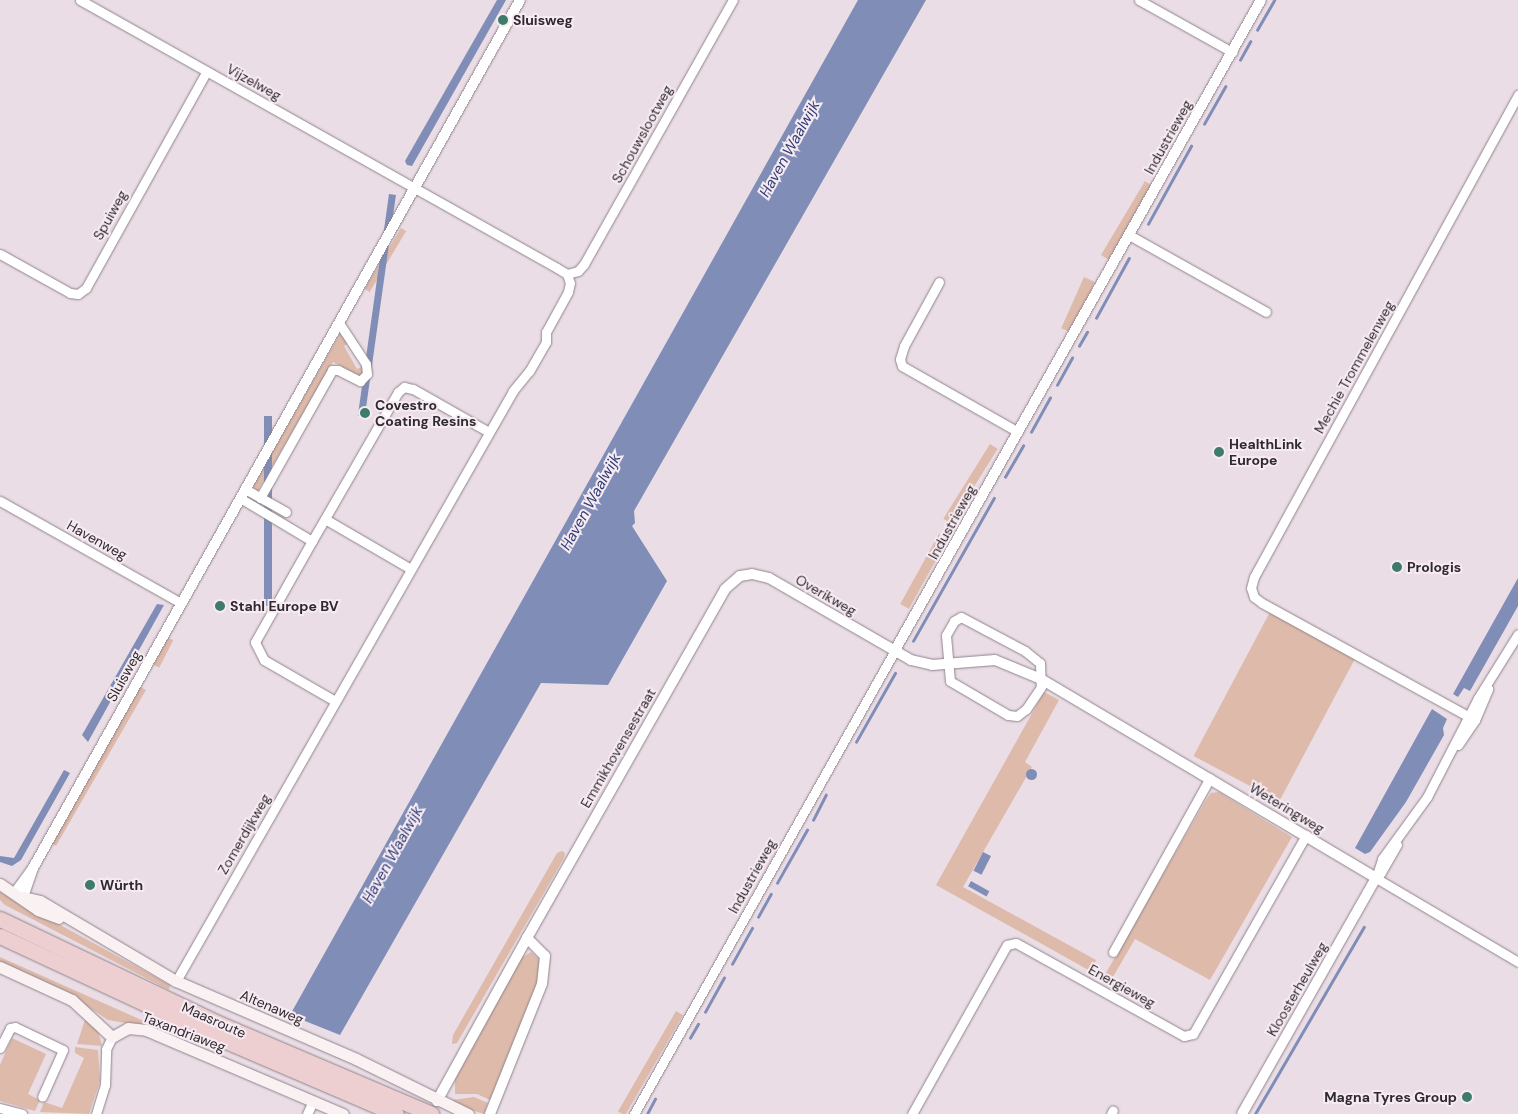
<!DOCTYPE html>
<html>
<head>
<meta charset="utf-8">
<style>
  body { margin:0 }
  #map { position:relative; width:1518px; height:1114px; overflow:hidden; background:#eadde6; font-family:"DM Sans",sans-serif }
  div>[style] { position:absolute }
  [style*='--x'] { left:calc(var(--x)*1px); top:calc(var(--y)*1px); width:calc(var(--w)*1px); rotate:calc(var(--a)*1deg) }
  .green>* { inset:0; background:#debaab; transform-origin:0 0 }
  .water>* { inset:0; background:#808db7; transform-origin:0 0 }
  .round { border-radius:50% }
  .stream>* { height:2.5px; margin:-1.25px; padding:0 1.25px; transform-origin:1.25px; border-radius:1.25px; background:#808db7 }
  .roads { filter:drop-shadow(0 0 1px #8f848b) drop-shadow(0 0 1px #8f848b) }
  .minor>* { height:9px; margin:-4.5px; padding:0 4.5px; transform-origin:4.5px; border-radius:4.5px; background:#fff }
  .tertiary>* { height:10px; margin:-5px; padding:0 5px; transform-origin:5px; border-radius:5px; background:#fff }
  .secondary>* { height:11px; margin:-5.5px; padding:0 5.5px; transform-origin:5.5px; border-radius:5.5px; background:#faf1f2 }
  .motorway>* { height:15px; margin:-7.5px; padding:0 7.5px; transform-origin:7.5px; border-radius:7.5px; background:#edcfd2 }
  .dots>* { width:14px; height:14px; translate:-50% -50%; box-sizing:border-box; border:2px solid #f7ebf3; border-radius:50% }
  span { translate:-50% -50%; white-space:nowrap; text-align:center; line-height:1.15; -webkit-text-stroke:4px #f7ebf3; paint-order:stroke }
  .poi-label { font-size:14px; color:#2f2a2d; font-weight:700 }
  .left { translate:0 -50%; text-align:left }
  .right { translate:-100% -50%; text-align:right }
  .street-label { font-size:14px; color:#2f2a2d }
  .water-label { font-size:15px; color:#303e75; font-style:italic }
</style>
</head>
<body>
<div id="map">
  <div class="green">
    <div style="clip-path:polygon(1145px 181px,1151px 185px,1109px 260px,1101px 255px)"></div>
    <div style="left:401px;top:228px;width:6px;height:71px;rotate:31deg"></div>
    <div style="left:1084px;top:277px;width:12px;height:56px;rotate:24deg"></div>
    <div style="clip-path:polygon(340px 334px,349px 343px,344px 346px,357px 369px,363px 366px,363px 373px,360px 377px,333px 362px,257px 492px,253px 485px)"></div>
    <div style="left:990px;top:444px;width:9px;height:88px;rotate:32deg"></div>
    <div style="left:939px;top:534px;width:10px;height:80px;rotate:29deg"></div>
    <div style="left:1270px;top:612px;width:97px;height:163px;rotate:28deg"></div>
    <div style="left:167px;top:637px;width:7px;height:31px;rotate:27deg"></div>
    <div style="left:139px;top:686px;width:8px;height:180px;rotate:30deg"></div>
    <div style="clip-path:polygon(1044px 692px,1059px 700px,1025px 762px,1032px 767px,963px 887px,1096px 960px,1092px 972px,936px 885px)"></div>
    <div style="clip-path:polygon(1219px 792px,1292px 837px,1210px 980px,1135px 939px,1110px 982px,1103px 978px,1206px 800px,1211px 793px)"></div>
    <div style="clip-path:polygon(562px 851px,565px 853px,564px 858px,457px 1043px,452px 1044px,453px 1035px,557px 853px)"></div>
    <div style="clip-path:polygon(0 892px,170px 985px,169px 990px,5px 905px,0 900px)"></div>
    <div style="clip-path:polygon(531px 952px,539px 959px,541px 967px,534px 997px,492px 1101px,477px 1094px,455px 1094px,455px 1073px,521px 958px)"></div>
    <div style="clip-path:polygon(0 957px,155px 1026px,154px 1028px,108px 1020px,66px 992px,0 962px)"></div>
    <div style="left:676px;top:1011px;width:8px;height:116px;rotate:30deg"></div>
    <div style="clip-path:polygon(86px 1017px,98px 1031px,102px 1046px,77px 1044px)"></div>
    <div style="clip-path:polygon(12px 1038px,46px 1054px,28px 1094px,40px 1100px,35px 1111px,0 1101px,0 1065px)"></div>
    <div style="clip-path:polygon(75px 1047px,98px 1050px,100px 1081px,89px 1114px,40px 1112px,44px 1102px,62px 1108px,84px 1058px,75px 1053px)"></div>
    <div style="clip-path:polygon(474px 1097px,488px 1103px,484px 1114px,458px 1106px,453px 1100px)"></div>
  </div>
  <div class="water">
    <div style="clip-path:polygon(497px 0,506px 0,412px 166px,407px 165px,405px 161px)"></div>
    <div style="clip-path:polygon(858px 0,926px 0,634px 511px,635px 523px,632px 526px,667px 581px,608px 685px,541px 683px,340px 1035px,290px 1015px)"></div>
    <div style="left:389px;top:194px;width:7px;height:224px;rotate:8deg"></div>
    <div style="left:264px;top:416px;width:8px;height:190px"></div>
    <div style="clip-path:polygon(1518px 578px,1518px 606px,1470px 691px,1464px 688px,1458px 697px,1453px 694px)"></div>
    <div style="clip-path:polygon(157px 604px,164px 605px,88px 742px,82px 735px)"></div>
    <div style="clip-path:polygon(1432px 709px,1447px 719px,1443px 728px,1444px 735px,1406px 802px,1370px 852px,1365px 854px,1355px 848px)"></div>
    <div class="round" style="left:1025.5px;top:768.5px;width:11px;height:11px"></div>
    <div style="clip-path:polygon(64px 770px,70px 773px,21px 860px,12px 866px,0 862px,0 856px,14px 858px)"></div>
    <div style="left:983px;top:852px;width:9px;height:21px;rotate:27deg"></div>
    <div style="left:971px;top:881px;width:21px;height:6px;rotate:29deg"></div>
  </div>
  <div class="stream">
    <div style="--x:1257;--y:30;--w:34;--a:-60"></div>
    <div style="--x:1240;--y:60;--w:21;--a:-61"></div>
    <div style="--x:1204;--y:124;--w:43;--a:-60.4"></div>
    <div style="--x:1148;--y:224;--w:89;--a:-61.1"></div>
    <div style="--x:1096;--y:318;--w:68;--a:-61.2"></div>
    <div style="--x:1079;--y:346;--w:16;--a:-60"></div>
    <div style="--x:1057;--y:385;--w:31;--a:-61"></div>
    <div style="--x:1031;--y:432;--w:39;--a:-61"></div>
    <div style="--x:1005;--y:477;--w:36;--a:-60"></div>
    <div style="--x:913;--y:641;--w:164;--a:-60.5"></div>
    <div style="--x:856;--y:742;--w:79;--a:-60.5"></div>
    <div style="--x:813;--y:820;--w:28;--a:-63"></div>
    <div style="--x:777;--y:883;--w:61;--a:-60.5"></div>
    <div style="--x:758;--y:917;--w:26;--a:-61"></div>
    <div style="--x:732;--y:964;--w:41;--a:-60.9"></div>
    <div style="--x:705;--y:1012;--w:39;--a:-61"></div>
    <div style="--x:690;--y:1038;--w:16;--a:-60"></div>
    <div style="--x:647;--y:1114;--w:17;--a:-62"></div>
    <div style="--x:1255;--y:1114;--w:216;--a:-59.8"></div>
  </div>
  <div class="roads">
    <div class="minor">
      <div style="--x:80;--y:0;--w:547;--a:29.33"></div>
      <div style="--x:557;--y:268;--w:12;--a:31"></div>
      <div style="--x:567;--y:274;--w:9;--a:72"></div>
      <div style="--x:570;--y:283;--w:9;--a:103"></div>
      <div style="--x:568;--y:292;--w:46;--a:118.8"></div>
      <div style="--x:546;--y:332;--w:10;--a:90"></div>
      <div style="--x:546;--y:342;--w:34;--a:120"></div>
      <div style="--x:529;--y:371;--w:26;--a:129"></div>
      <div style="--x:513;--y:391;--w:679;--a:119.73"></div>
      <div style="--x:1139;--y:0;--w:107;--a:29.2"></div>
      <div style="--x:1129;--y:235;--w:157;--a:29.3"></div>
      <div style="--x:0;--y:254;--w:80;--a:29.1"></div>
      <div style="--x:70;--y:293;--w:8;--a:7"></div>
      <div style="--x:78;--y:294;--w:10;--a:-37"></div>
      <div style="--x:86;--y:288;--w:248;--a:-60.9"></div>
      <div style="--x:567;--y:274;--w:11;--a:-15"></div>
      <div style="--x:578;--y:271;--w:9;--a:-49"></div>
      <div style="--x:584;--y:264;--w:303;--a:-60.6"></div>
      <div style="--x:939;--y:282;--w:73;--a:118.7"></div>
      <div style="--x:904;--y:346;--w:14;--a:107"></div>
      <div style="--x:900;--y:359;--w:7;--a:74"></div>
      <div style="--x:902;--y:366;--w:133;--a:29.6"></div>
      <div style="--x:245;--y:489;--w:47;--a:29.3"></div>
      <div style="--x:240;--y:498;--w:84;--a:30.8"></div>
      <div style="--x:260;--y:498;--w:147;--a:-60.6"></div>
      <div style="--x:332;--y:370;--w:6;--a:0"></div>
      <div style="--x:338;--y:370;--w:25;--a:27"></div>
      <div style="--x:360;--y:381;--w:10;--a:-45"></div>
      <div style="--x:367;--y:374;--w:10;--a:-96"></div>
      <div style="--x:366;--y:364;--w:49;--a:-123.4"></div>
      <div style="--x:0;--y:501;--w:208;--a:29.4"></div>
      <div style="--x:325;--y:519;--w:99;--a:30.2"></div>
      <div style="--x:961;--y:617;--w:72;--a:28"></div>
      <div style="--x:1025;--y:651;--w:19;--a:39"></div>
      <div style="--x:1040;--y:663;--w:24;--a:88"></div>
      <div style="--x:1041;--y:687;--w:27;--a:124"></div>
      <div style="--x:1026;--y:709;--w:11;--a:142"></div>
      <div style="--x:1017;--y:716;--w:9;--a:-174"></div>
      <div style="--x:1008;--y:715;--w:67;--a:-149.6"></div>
      <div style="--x:950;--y:681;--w:46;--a:-95"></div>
      <div style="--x:946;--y:635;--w:16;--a:-60"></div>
      <div style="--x:954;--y:621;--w:8;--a:-30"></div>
      <div style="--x:335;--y:701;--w:82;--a:-150"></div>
      <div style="--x:264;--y:660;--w:20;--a:-117"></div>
      <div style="--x:255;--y:642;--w:116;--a:-60.6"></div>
      <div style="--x:312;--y:541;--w:172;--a:-60"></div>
      <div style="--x:398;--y:392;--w:8;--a:-40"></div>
      <div style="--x:404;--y:387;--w:9;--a:13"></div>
      <div style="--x:413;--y:389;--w:87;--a:29.5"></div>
      <div style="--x:1475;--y:720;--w:243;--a:-151.2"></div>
      <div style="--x:1262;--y:603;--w:10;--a:-143"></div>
      <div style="--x:1254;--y:597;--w:9;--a:-108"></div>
      <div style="--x:1251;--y:588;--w:11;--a:-75"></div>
      <div style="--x:1254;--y:577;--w:550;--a:-61.29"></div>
      <div style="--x:1458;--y:745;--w:30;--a:-56"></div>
      <div style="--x:1475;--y:720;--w:34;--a:-67"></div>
      <div style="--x:1380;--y:874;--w:34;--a:-60"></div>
      <div style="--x:1376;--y:878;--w:20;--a:-72"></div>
      <div style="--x:1382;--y:859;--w:77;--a:-54"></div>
      <div style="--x:1427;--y:797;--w:111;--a:-62.7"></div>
      <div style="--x:1478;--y:698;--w:75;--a:-58"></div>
      <div style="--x:1376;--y:878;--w:165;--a:30.6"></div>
      <div style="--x:1113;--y:952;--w:199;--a:-60.9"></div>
      <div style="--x:0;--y:1048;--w:22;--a:-63"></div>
      <div style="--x:10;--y:1028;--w:5;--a:-11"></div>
      <div style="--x:15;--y:1027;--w:53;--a:25.6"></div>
      <div style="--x:63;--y:1050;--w:51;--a:114.1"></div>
      <div style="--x:0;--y:1108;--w:23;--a:15"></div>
      <div style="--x:96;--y:1114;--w:30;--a:-73"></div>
      <div style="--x:105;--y:1085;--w:36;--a:-88"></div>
      <div style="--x:106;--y:1049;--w:13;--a:-63"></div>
      <div style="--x:307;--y:1114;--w:14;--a:-65"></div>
      <div style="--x:634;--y:1114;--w:530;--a:-60.63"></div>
      <div style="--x:912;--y:1114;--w:194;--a:-60.7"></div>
      <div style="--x:1007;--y:945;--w:9;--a:-13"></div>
      <div style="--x:1016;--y:943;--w:192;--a:29"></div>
      <div style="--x:1184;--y:1036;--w:9;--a:-13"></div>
      <div style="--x:1193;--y:1034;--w:229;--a:-60.4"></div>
      <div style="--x:1111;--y:1114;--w:4;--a:-63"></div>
    </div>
    <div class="tertiary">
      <div style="--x:894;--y:652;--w:748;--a:-60.63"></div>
      <div style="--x:15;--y:893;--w:31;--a:-54"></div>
      <div style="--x:33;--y:868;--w:995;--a:-60.7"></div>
      <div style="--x:23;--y:897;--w:31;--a:-71"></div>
      <div style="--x:527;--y:938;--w:401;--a:-60.4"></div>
      <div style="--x:725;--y:589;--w:20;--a:-41"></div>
      <div style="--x:740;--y:576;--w:12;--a:-9"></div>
      <div style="--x:752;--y:574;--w:17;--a:13"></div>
      <div style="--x:769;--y:578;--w:164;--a:30"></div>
      <div style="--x:911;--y:660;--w:22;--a:13"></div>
      <div style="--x:932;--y:665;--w:63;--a:-4.5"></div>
      <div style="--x:995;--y:660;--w:50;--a:22.4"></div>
      <div style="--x:1041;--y:679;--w:390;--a:30.7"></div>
      <div style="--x:1376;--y:878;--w:271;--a:119.6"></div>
      <div style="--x:437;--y:1101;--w:186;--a:-61.1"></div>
      <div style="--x:527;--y:938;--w:25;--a:45"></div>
      <div style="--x:545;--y:956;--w:28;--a:96"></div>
      <div style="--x:542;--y:984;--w:140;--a:111.8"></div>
    </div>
    <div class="secondary">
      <div style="--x:0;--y:884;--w:46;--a:34.4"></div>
      <div style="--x:38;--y:910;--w:22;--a:21"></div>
      <div style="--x:23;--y:897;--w:17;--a:13"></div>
      <div style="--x:40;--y:901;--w:158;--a:30.5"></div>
      <div style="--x:176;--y:981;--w:196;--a:23.4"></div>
      <div style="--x:356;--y:1059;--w:125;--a:26.2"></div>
      <div style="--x:0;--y:967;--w:79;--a:24.6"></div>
      <div style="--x:72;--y:1000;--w:54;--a:42.8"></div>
      <div style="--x:112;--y:1037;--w:18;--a:-29"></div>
      <div style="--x:128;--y:1028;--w:18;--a:6"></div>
      <div style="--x:146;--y:1030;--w:214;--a:23.1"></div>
    </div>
    <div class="motorway">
      <div style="--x:0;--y:919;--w:242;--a:25.5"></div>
      <div style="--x:218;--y:1023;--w:232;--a:23.1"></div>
      <div style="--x:0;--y:936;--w:234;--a:25"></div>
      <div style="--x:212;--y:1035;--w:200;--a:23.2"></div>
    </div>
  </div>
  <div class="dots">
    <div style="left:503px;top:20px;background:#3e7c69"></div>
    <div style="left:365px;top:413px;background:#3e7c69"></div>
    <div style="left:1219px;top:452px;background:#3e7c69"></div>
    <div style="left:1397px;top:567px;background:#3e7c69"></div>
    <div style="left:220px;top:606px;background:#3e7c69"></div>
    <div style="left:90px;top:885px;background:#3e7c69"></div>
    <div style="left:1467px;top:1097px;background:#3e7c69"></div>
  </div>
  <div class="poi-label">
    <span class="left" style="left:513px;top:20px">Sluisweg</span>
    <span class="left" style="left:375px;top:413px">Covestro<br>Coating Resins</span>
    <span class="left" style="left:1229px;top:452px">HealthLink<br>Europe</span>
    <span class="left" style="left:1407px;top:567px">Prologis</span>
    <span class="left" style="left:230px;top:606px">Stahl Europe BV</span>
    <span class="left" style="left:100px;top:885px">Würth</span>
    <span class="right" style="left:1457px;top:1097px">Magna Tyres Group</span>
  </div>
  <div class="street-label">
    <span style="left:254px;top:82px;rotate:29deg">Vijzelweg</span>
    <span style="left:642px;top:134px;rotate:-61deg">Schouwslootweg</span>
    <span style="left:1168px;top:137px;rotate:-61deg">Industrieweg</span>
    <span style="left:110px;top:215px;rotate:-61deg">Spuiweg</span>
    <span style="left:1354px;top:367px;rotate:-61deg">Mechie Trommelenweg</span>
    <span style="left:952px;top:522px;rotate:-61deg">Industrieweg</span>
    <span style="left:97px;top:540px;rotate:29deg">Havenweg</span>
    <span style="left:826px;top:595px;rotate:30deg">Overikweg</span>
    <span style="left:124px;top:676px;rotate:-61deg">Sluisweg</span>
    <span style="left:618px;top:748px;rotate:-60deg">Emmikhovensestraat</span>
    <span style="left:1287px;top:808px;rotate:31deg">Weteringweg</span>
    <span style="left:244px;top:834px;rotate:-60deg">Zomerdijkweg</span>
    <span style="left:752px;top:876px;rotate:-61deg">Industrieweg</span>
    <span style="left:1122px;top:986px;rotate:29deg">Energieweg</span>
    <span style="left:1297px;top:989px;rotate:-60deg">Kloosterheulweg</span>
    <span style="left:272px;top:1007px;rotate:23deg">Altenaweg</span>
    <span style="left:214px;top:1020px;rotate:24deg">Maasroute</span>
    <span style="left:184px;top:1032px;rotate:21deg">Taxandriaweg</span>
  </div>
  <div class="water-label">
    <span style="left:790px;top:149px;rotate:-61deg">Haven Waalwijk</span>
    <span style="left:591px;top:502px;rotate:-61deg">Haven Waalwijk</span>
    <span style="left:393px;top:855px;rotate:-61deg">Haven Waalwijk</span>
  </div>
</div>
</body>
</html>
